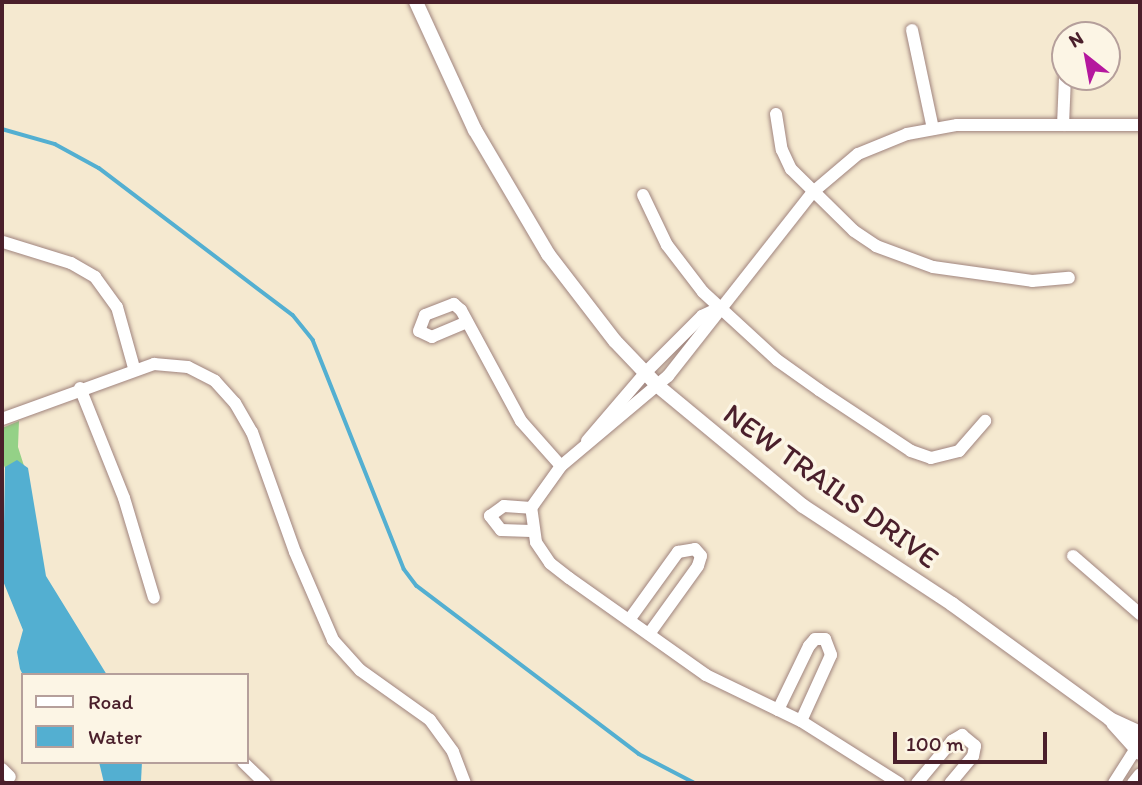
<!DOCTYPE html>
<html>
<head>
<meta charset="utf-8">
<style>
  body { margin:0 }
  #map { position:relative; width:1142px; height:785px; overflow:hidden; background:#f5e9d0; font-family:Itim,sans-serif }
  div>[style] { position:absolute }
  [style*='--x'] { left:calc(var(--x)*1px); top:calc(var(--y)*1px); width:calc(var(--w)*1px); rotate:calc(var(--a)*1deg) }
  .green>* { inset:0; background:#94d187 }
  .water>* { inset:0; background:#53afd1 }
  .stream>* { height:3.5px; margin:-1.75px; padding:0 1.75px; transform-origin:1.75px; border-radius:1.75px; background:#53afd1 }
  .roads { filter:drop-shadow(0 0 2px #a0847e) drop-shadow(0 0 2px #a0847e) }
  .minor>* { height:12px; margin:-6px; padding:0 6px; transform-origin:6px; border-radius:6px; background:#fff }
  .tertiary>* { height:14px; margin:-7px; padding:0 7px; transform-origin:7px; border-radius:7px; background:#fff }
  span { translate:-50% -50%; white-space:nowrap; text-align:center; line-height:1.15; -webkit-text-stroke:7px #fcf5e5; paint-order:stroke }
  .street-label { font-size:30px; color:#4a1f2b }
  .frame { position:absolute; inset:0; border:4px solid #4a1f2b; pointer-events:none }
  .legend { position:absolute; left:21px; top:673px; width:228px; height:91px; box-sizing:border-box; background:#fcf5e5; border:2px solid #b59f9b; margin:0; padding:9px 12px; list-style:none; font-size:21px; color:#4a1f2b }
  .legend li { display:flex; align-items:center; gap:14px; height:35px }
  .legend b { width:35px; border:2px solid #b59f9b }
  .north { position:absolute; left:1051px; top:21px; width:70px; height:70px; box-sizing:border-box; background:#fcf5e5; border:2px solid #b59f9b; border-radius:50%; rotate:329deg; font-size:19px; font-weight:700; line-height:28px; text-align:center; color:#4a1f2b }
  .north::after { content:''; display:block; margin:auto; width:24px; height:32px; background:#b5179e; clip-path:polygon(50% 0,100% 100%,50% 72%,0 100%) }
  .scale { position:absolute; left:893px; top:732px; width:154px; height:32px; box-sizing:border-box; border:4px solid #4a1f2b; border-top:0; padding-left:9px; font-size:21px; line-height:24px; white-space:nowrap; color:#4a1f2b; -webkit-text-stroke:5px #fcf5e5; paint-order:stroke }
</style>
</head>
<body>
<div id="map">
  <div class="green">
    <div style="clip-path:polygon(19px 421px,18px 447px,25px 469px,8px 476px,2px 460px,2px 428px)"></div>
  </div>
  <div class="water">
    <div style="clip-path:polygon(17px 460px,28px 468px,46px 576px,107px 675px,23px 675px,20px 669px,17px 652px,23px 630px,3px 581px,5px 467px)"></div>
    <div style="clip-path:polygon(99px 762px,142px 762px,141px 781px,104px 783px)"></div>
  </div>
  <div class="stream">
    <div style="--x:2;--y:129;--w:55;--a:15.8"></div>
    <div style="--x:55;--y:144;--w:50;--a:28.6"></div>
    <div style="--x:99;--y:168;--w:243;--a:37.2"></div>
    <div style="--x:293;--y:315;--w:32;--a:51"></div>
    <div style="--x:313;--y:340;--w:246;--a:68.3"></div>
    <div style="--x:404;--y:569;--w:21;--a:53"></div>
    <div style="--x:417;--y:586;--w:278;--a:37.1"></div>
    <div style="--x:639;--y:754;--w:63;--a:27.4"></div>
  </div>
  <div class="roads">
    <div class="minor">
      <div style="--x:912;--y:30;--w:101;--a:78"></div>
      <div style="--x:776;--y:114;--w:36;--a:81"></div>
      <div style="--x:782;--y:150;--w:21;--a:65"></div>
      <div style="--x:791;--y:169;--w:88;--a:44.5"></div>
      <div style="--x:854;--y:231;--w:27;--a:34"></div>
      <div style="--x:876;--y:246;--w:61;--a:20.2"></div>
      <div style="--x:933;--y:267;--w:100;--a:8"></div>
      <div style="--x:1032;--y:281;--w:37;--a:-5"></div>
      <div style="--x:1063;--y:125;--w:48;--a:-87.6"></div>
      <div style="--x:643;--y:195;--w:55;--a:64.4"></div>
      <div style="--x:667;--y:245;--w:59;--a:52.5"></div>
      <div style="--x:703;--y:292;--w:100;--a:42.6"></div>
      <div style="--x:777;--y:360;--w:52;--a:35.5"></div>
      <div style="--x:819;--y:390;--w:110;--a:33.5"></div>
      <div style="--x:911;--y:451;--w:21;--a:19"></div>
      <div style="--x:931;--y:458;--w:29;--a:-14"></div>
      <div style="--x:959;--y:451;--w:40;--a:-49"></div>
      <div style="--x:3;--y:242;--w:71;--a:17.2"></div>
      <div style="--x:71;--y:263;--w:28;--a:30"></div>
      <div style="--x:95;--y:277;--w:37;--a:54"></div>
      <div style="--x:117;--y:307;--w:63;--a:74.4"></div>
      <div style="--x:467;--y:322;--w:38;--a:157"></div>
      <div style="--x:432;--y:337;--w:14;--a:-155"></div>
      <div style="--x:419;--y:331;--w:17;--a:-69"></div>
      <div style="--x:425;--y:315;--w:31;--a:-21"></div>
      <div style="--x:454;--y:304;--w:9;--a:41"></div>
      <div style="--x:461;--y:310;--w:126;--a:61.6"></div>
      <div style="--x:521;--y:421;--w:60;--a:48.4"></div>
      <div style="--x:80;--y:388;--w:118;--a:68.2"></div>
      <div style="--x:124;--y:498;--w:104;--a:73.3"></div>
      <div style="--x:2;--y:419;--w:162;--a:-19.9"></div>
      <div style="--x:154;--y:364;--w:34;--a:5"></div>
      <div style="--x:188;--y:367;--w:30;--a:27"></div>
      <div style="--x:215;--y:381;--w:30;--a:48"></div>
      <div style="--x:235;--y:403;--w:34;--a:60"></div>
      <div style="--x:252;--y:432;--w:127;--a:70.3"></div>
      <div style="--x:295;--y:552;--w:96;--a:66.6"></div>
      <div style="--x:333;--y:640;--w:40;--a:48"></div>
      <div style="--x:360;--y:670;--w:86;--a:35.5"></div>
      <div style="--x:430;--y:720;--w:39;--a:54"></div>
      <div style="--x:453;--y:752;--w:33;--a:69"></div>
      <div style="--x:587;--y:441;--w:89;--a:-49.5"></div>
      <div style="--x:645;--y:373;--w:81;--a:-45"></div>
      <div style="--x:702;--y:316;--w:19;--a:-25"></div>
      <div style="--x:531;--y:531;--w:30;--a:-178"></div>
      <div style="--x:501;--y:530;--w:18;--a:-128"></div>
      <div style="--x:490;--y:516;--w:17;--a:-36"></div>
      <div style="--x:504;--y:506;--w:27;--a:4"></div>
      <div style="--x:1073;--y:556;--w:89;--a:40.9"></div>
      <div style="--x:629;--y:620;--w:84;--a:-54.2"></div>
      <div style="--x:678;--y:552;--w:17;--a:-10"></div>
      <div style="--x:695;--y:549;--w:9;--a:49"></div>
      <div style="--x:701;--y:556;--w:10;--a:107"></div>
      <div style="--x:698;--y:566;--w:84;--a:125.8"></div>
      <div style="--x:778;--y:710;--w:71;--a:-64.2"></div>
      <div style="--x:809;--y:646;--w:9;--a:-49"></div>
      <div style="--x:815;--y:639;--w:10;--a:0"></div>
      <div style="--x:825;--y:639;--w:17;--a:69"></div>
      <div style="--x:831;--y:655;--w:72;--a:114.4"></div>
      <div style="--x:243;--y:762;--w:30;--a:44"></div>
      <div style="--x:2;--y:769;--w:11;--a:45"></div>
      <div style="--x:899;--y:783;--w:116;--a:-147.7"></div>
      <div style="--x:801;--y:721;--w:106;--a:-154.2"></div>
      <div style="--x:706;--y:675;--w:168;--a:-144.7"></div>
      <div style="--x:569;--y:578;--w:24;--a:-142"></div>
      <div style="--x:550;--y:563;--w:25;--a:-124"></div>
      <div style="--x:536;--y:542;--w:34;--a:-98"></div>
      <div style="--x:531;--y:508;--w:52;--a:-54.5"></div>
      <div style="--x:561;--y:466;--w:140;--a:-40.1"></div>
      <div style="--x:668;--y:376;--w:234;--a:-51.8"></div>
      <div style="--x:813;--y:192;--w:59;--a:-40.2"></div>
      <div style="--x:858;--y:154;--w:53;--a:-22.2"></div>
      <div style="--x:907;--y:134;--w:51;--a:-10.2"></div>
      <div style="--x:957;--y:125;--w:183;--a:0"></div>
      <div style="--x:917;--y:783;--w:55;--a:-50.2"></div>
      <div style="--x:952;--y:741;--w:12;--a:-31"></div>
      <div style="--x:962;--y:735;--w:17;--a:40"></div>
      <div style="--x:975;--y:746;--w:10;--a:101"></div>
      <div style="--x:973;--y:756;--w:35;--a:130"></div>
      <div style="--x:1114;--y:783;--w:49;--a:-57.6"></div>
      <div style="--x:1133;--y:783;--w:11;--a:-52"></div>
    </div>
    <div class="tertiary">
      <div style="--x:416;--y:2;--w:141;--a:65.3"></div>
      <div style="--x:475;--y:130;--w:144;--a:59.5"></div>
      <div style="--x:548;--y:254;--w:110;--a:52.4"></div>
      <div style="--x:615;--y:341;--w:62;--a:46.3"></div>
      <div style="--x:658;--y:386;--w:188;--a:39.6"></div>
      <div style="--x:803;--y:506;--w:178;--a:33.3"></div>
      <div style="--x:952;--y:604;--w:195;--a:36"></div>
      <div style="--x:1110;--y:719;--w:33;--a:25"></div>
      <div style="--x:1113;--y:723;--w:40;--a:48"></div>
    </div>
  </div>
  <div class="street-label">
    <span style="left:831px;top:486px;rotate:36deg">NEW TRAILS DRIVE</span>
  </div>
  <div class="frame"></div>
  <ul class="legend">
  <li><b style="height:9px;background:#fff"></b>Road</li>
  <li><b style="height:19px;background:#53afd1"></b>Water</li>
  </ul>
  <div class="north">N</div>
  <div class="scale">100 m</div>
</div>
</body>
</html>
